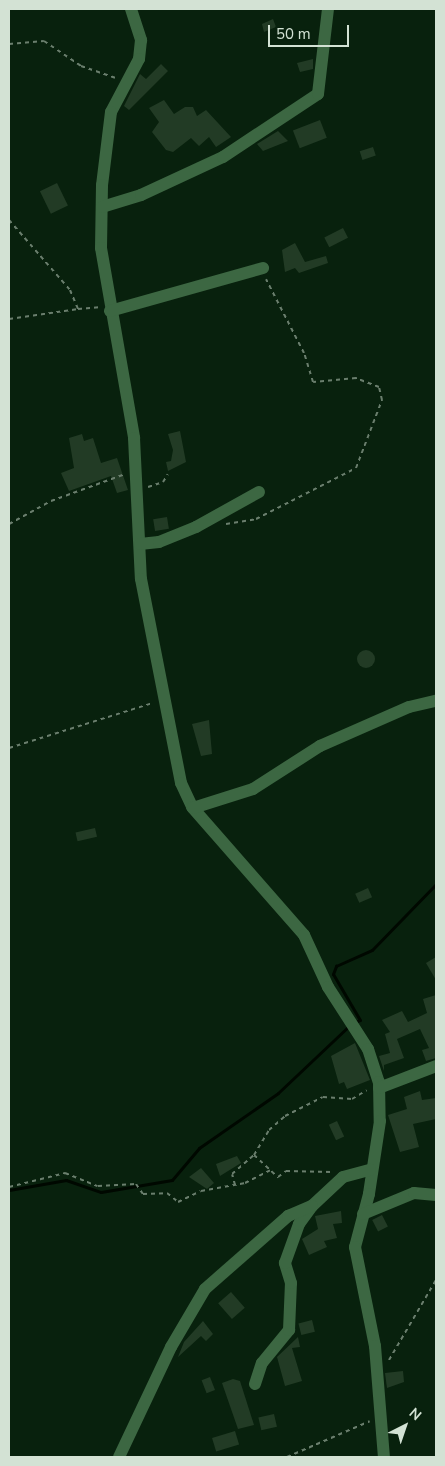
<!DOCTYPE html>
<html>
<head>
<meta charset="utf-8">
<style>
  body { margin:0 }
  #map { position:relative; width:445px; height:1466px; overflow:hidden; background:#08210d; font-family:"Nunito Sans",sans-serif }
  div>[style] { position:absolute }
  [style*='--x'] { left:calc(var(--x)*1px); top:calc(var(--y)*1px); width:calc(var(--w)*1px); rotate:calc(var(--a)*1deg) }
  .stream>* { height:3px; margin:-1.5px; padding:0 1.5px; transform-origin:1.5px; border-radius:1.5px; background:#000800 }
  .building>* { inset:0; background:#223b25; transform-origin:0 0 }
  .round { border-radius:50% }
  .path>* { height:2px; margin-top:-1px; transform-origin:0; background:repeating-linear-gradient(90deg,#6a7e6d 0 4px,transparent 0 8px) }
  .minor>* { height:12px; margin:-6px; padding:0 6px; transform-origin:6px; border-radius:6px; background:#3c6742 }
  span { translate:-50% -50%; white-space:nowrap; text-align:center; line-height:1.15; -webkit-text-stroke:5px #08210d; paint-order:stroke }
  .frame { position:absolute; inset:0; border:10px solid #d3e2d4; pointer-events:none }
  .north { position:absolute; left:380px; top:1401px; width:50px; height:50px; -webkit-text-stroke:4px #08210d; paint-order:stroke; rotate:41deg; font-size:14px; font-weight:700; line-height:20px; text-align:center; color:#d3e2d4 }
  .north::after { content:''; display:block; margin:auto; width:18px; height:22px; background:#d3e2d4; clip-path:polygon(50% 0,100% 100%,50% 72%,0 100%) }
  .scale { position:absolute; left:268px; top:25px; width:81px; height:22px; box-sizing:border-box; border:2px solid #d3e2d4; border-top:0; padding-left:6px; font-size:15px; line-height:18px; white-space:nowrap; color:#d3e2d4; -webkit-text-stroke:4px #08210d; paint-order:stroke }
</style>
</head>
<body>
<div id="map">
  <div class="stream">
    <div style="--x:355;--y:1022;--w:5;--a:-22"></div>
    <div style="--x:360;--y:1020;--w:53;--a:-120.4"></div>
    <div style="--x:333;--y:974;--w:9;--a:-69"></div>
    <div style="--x:336;--y:966;--w:39;--a:-24"></div>
    <div style="--x:372;--y:950;--w:92;--a:-45.9"></div>
    <div style="--x:9;--y:1190;--w:58;--a:-10"></div>
    <div style="--x:66;--y:1180;--w:37;--a:19"></div>
    <div style="--x:101;--y:1192;--w:72;--a:-9.6"></div>
    <div style="--x:172;--y:1180;--w:42;--a:-49.8"></div>
    <div style="--x:199;--y:1148;--w:96;--a:-34.8"></div>
    <div style="--x:278;--y:1093;--w:99;--a:-43.4"></div>
  </div>
  <div class="building">
    <div style="clip-path:polygon(273px 19px,276px 27px,264px 32px,262px 24px)"></div>
    <div style="clip-path:polygon(313px 59px,313px 69px,300px 72px,297px 63px)"></div>
    <div style="clip-path:polygon(161px 64px,168px 71px,129px 110px,124px 106px,140px 74px,146px 79px)"></div>
    <div style="clip-path:polygon(164px 100px,174px 114px,185px 107px,193px 107px,197px 116px,206px 110px,231px 137px,216px 147px,209px 137px,199px 146px,191px 138px,173px 152px,166px 150px,152px 132px,159px 122px,149px 108px)"></div>
    <div style="left:320px;top:120px;width:19px;height:29px;rotate:69deg"></div>
    <div style="clip-path:polygon(278px 131px,288px 141px,263px 151px,257px 144px)"></div>
    <div style="left:373px;top:147px;width:9px;height:14px;rotate:72deg"></div>
    <div style="left:57px;top:183px;width:25px;height:19px;rotate:64deg"></div>
    <div style="left:343px;top:228px;width:11px;height:21px;rotate:63deg"></div>
    <div style="clip-path:polygon(295px 243px,305px 262px,326px 256px,328px 263px,299px 273px,295px 268px,285px 272px,282px 250px)"></div>
    <div style="clip-path:polygon(180px 431px,186px 462px,168px 471px,166px 462px,171px 461px,173px 450px,168px 434px)"></div>
    <div style="clip-path:polygon(82px 434px,84px 441px,93px 438px,101px 463px,117px 458px,128px 490px,117px 493px,111px 476px,69px 491px,61px 473px,74px 468px,69px 438px)"></div>
    <div style="left:167px;top:517px;width:12px;height:14px;rotate:81deg"></div>
    <div class="round" style="left:357px;top:650px;width:18px;height:18px"></div>
    <div style="clip-path:polygon(209px 720px,212px 754px,201px 756px,192px 724px)"></div>
    <div style="left:95px;top:828px;width:9px;height:20px;rotate:77deg"></div>
    <div style="left:368px;top:888px;width:10px;height:14px;rotate:66deg"></div>
    <div style="clip-path:polygon(436px 957px,436px 980px,426px 963px)"></div>
    <div style="clip-path:polygon(436px 995px,436px 1058px,426px 1061px,422px 1050px,429px 1048px,420px 1029px,397px 1039px,404px 1058px,384px 1065px,384px 1071px,379px 1056px,390px 1053px,385px 1034px,390px 1032px,382px 1020px,402px 1011px,408px 1022px,427px 1013px,423px 999px)"></div>
    <div style="clip-path:polygon(355px 1043px,370px 1080px,347px 1089px,344px 1082px,339px 1084px,331px 1056px)"></div>
    <div style="clip-path:polygon(420px 1091px,422px 1100px,436px 1098px,436px 1119px,413px 1124px,419px 1147px,400px 1152px,388px 1115px,407px 1109px,404px 1097px)"></div>
    <div style="left:337px;top:1121px;width:17px;height:9px;rotate:65deg"></div>
    <div style="clip-path:polygon(237px 1156px,241px 1163px,220px 1176px,216px 1164px)"></div>
    <div style="clip-path:polygon(201px 1168px,214px 1183px,207px 1189px,189px 1177px)"></div>
    <div style="clip-path:polygon(341px 1211px,342px 1223px,333px 1224px,337px 1238px,324px 1241px,327px 1247px,309px 1255px,302px 1239px,318px 1229px,315px 1216px)"></div>
    <div style="left:382px;top:1215px;width:13px;height:11px;rotate:63deg"></div>
    <div style="left:231px;top:1292px;width:21px;height:17px;rotate:49deg"></div>
    <div style="left:312px;top:1320px;width:12px;height:14px;rotate:76deg"></div>
    <div style="clip-path:polygon(203px 1321px,213px 1334px,206px 1341px,201px 1336px,178px 1357px,184px 1342px)"></div>
    <div style="clip-path:polygon(298px 1337px,300px 1347px,292px 1348px,302px 1381px,285px 1386px,277px 1357px)"></div>
    <div style="clip-path:polygon(403px 1371px,404px 1382px,387px 1388px,385px 1373px)"></div>
    <div style="left:210px;top:1377px;width:14px;height:9px;rotate:69deg"></div>
    <div style="clip-path:polygon(233px 1379px,240px 1381px,254px 1425px,238px 1429px,222px 1383px)"></div>
    <div style="left:274px;top:1414px;width:13px;height:16px;rotate:77deg"></div>
    <div style="left:235px;top:1431px;width:14px;height:24px;rotate:73deg"></div>
  </div>
  <div class="path">
    <div style="--x:9;--y:44;--w:35;--a:-5"></div>
    <div style="--x:44;--y:41;--w:45;--a:34"></div>
    <div style="--x:81;--y:66;--w:36;--a:19"></div>
    <div style="--x:9;--y:220;--w:93;--a:48.9"></div>
    <div style="--x:70;--y:290;--w:21;--a:67"></div>
    <div style="--x:78;--y:309;--w:21;--a:-5"></div>
    <div style="--x:9;--y:319;--w:70;--a:-8.2"></div>
    <div style="--x:148;--y:487;--w:16;--a:-18"></div>
    <div style="--x:163;--y:482;--w:9;--a:-58"></div>
    <div style="--x:9;--y:524;--w:48;--a:-28.7"></div>
    <div style="--x:51;--y:501;--w:79;--a:-20"></div>
    <div style="--x:226;--y:524;--w:30;--a:-9"></div>
    <div style="--x:256;--y:519;--w:112;--a:-27"></div>
    <div style="--x:356;--y:468;--w:73;--a:-69.1"></div>
    <div style="--x:382;--y:400;--w:13;--a:-103"></div>
    <div style="--x:379;--y:387;--w:25;--a:-159"></div>
    <div style="--x:356;--y:378;--w:43;--a:174.7"></div>
    <div style="--x:313;--y:382;--w:30;--a:-107"></div>
    <div style="--x:304;--y:353;--w:83;--a:-117.2"></div>
    <div style="--x:9;--y:748;--w:151;--a:-17.4"></div>
    <div style="--x:254;--y:1155;--w:29;--a:-59"></div>
    <div style="--x:269;--y:1130;--w:21;--a:-41"></div>
    <div style="--x:285;--y:1116;--w:42;--a:-26.6"></div>
    <div style="--x:323;--y:1097;--w:29;--a:4"></div>
    <div style="--x:352;--y:1099;--w:17;--a:-31"></div>
    <div style="--x:235;--y:1185;--w:11;--a:-105"></div>
    <div style="--x:232;--y:1174;--w:29;--a:-41"></div>
    <div style="--x:254;--y:1155;--w:33;--a:43"></div>
    <div style="--x:278;--y:1177;--w:10;--a:-37"></div>
    <div style="--x:286;--y:1171;--w:45;--a:1.3"></div>
    <div style="--x:9;--y:1187;--w:58;--a:-14"></div>
    <div style="--x:65;--y:1173;--w:35;--a:22"></div>
    <div style="--x:98;--y:1186;--w:38;--a:-3"></div>
    <div style="--x:136;--y:1184;--w:12;--a:55"></div>
    <div style="--x:143;--y:1194;--w:24;--a:-2"></div>
    <div style="--x:167;--y:1193;--w:14;--a:39"></div>
    <div style="--x:178;--y:1202;--w:25;--a:-26"></div>
    <div style="--x:201;--y:1191;--w:45;--a:-10.3"></div>
    <div style="--x:245;--y:1183;--w:28;--a:-27"></div>
    <div style="--x:389;--y:1360;--w:93;--a:-59.6"></div>
    <div style="--x:243;--y:1456;--w:1;--a:90"></div>
    <div style="--x:287;--y:1457;--w:90;--a:-23.4"></div>
  </div>
  <div class="minor">
    <div style="--x:131;--y:9;--w:33;--a:72"></div>
    <div style="--x:141;--y:40;--w:19;--a:96"></div>
    <div style="--x:139;--y:59;--w:60;--a:117.8"></div>
    <div style="--x:111;--y:112;--w:74;--a:97"></div>
    <div style="--x:102;--y:185;--w:63;--a:90.9"></div>
    <div style="--x:101;--y:248;--w:193;--a:80.1"></div>
    <div style="--x:134;--y:438;--w:141;--a:87.2"></div>
    <div style="--x:141;--y:579;--w:208;--a:78.9"></div>
    <div style="--x:181;--y:783;--w:26;--a:65"></div>
    <div style="--x:192;--y:807;--w:170;--a:48.8"></div>
    <div style="--x:304;--y:935;--w:57;--a:65.2"></div>
    <div style="--x:328;--y:987;--w:74;--a:57.2"></div>
    <div style="--x:368;--y:1049;--w:35;--a:72"></div>
    <div style="--x:379;--y:1082;--w:39;--a:89"></div>
    <div style="--x:380;--y:1121;--w:74;--a:98.6"></div>
    <div style="--x:369;--y:1194;--w:55;--a:104.8"></div>
    <div style="--x:355;--y:1247;--w:101;--a:78.6"></div>
    <div style="--x:375;--y:1346;--w:111;--a:85.4"></div>
    <div style="--x:102;--y:207;--w:41;--a:-17.1"></div>
    <div style="--x:141;--y:195;--w:90;--a:-24.9"></div>
    <div style="--x:223;--y:157;--w:114;--a:-33.6"></div>
    <div style="--x:318;--y:94;--w:86;--a:-83.3"></div>
    <div style="--x:110;--y:311;--w:159;--a:-15.7"></div>
    <div style="--x:140;--y:544;--w:19;--a:-6"></div>
    <div style="--x:159;--y:542;--w:40;--a:-22"></div>
    <div style="--x:196;--y:527;--w:72;--a:-29.1"></div>
    <div style="--x:193;--y:808;--w:63;--a:-17.6"></div>
    <div style="--x:253;--y:789;--w:80;--a:-32.7"></div>
    <div style="--x:320;--y:746;--w:97;--a:-23.7"></div>
    <div style="--x:409;--y:707;--w:28;--a:-13"></div>
    <div style="--x:379;--y:1088;--w:61;--a:-21.1"></div>
    <div style="--x:363;--y:1214;--w:55;--a:-22.4"></div>
    <div style="--x:414;--y:1193;--w:22;--a:5"></div>
    <div style="--x:255;--y:1384;--w:22;--a:-72"></div>
    <div style="--x:262;--y:1363;--w:43;--a:-50.7"></div>
    <div style="--x:289;--y:1330;--w:47;--a:-87.6"></div>
    <div style="--x:291;--y:1283;--w:21;--a:-107"></div>
    <div style="--x:285;--y:1263;--w:41;--a:-70.3"></div>
    <div style="--x:299;--y:1224;--w:22;--a:-54"></div>
    <div style="--x:312;--y:1206;--w:42;--a:-43.1"></div>
    <div style="--x:343;--y:1177;--w:28;--a:-15"></div>
    <div style="--x:119;--y:1457;--w:122;--a:-64.7"></div>
    <div style="--x:171;--y:1347;--w:67;--a:-59.6"></div>
    <div style="--x:205;--y:1289;--w:111;--a:-41.3"></div>
    <div style="--x:288;--y:1216;--w:26;--a:-23"></div>
  </div>
  <div class="frame"></div>
  <div class="north">N</div>
  <div class="scale">50 m</div>
</div>
</body>
</html>
